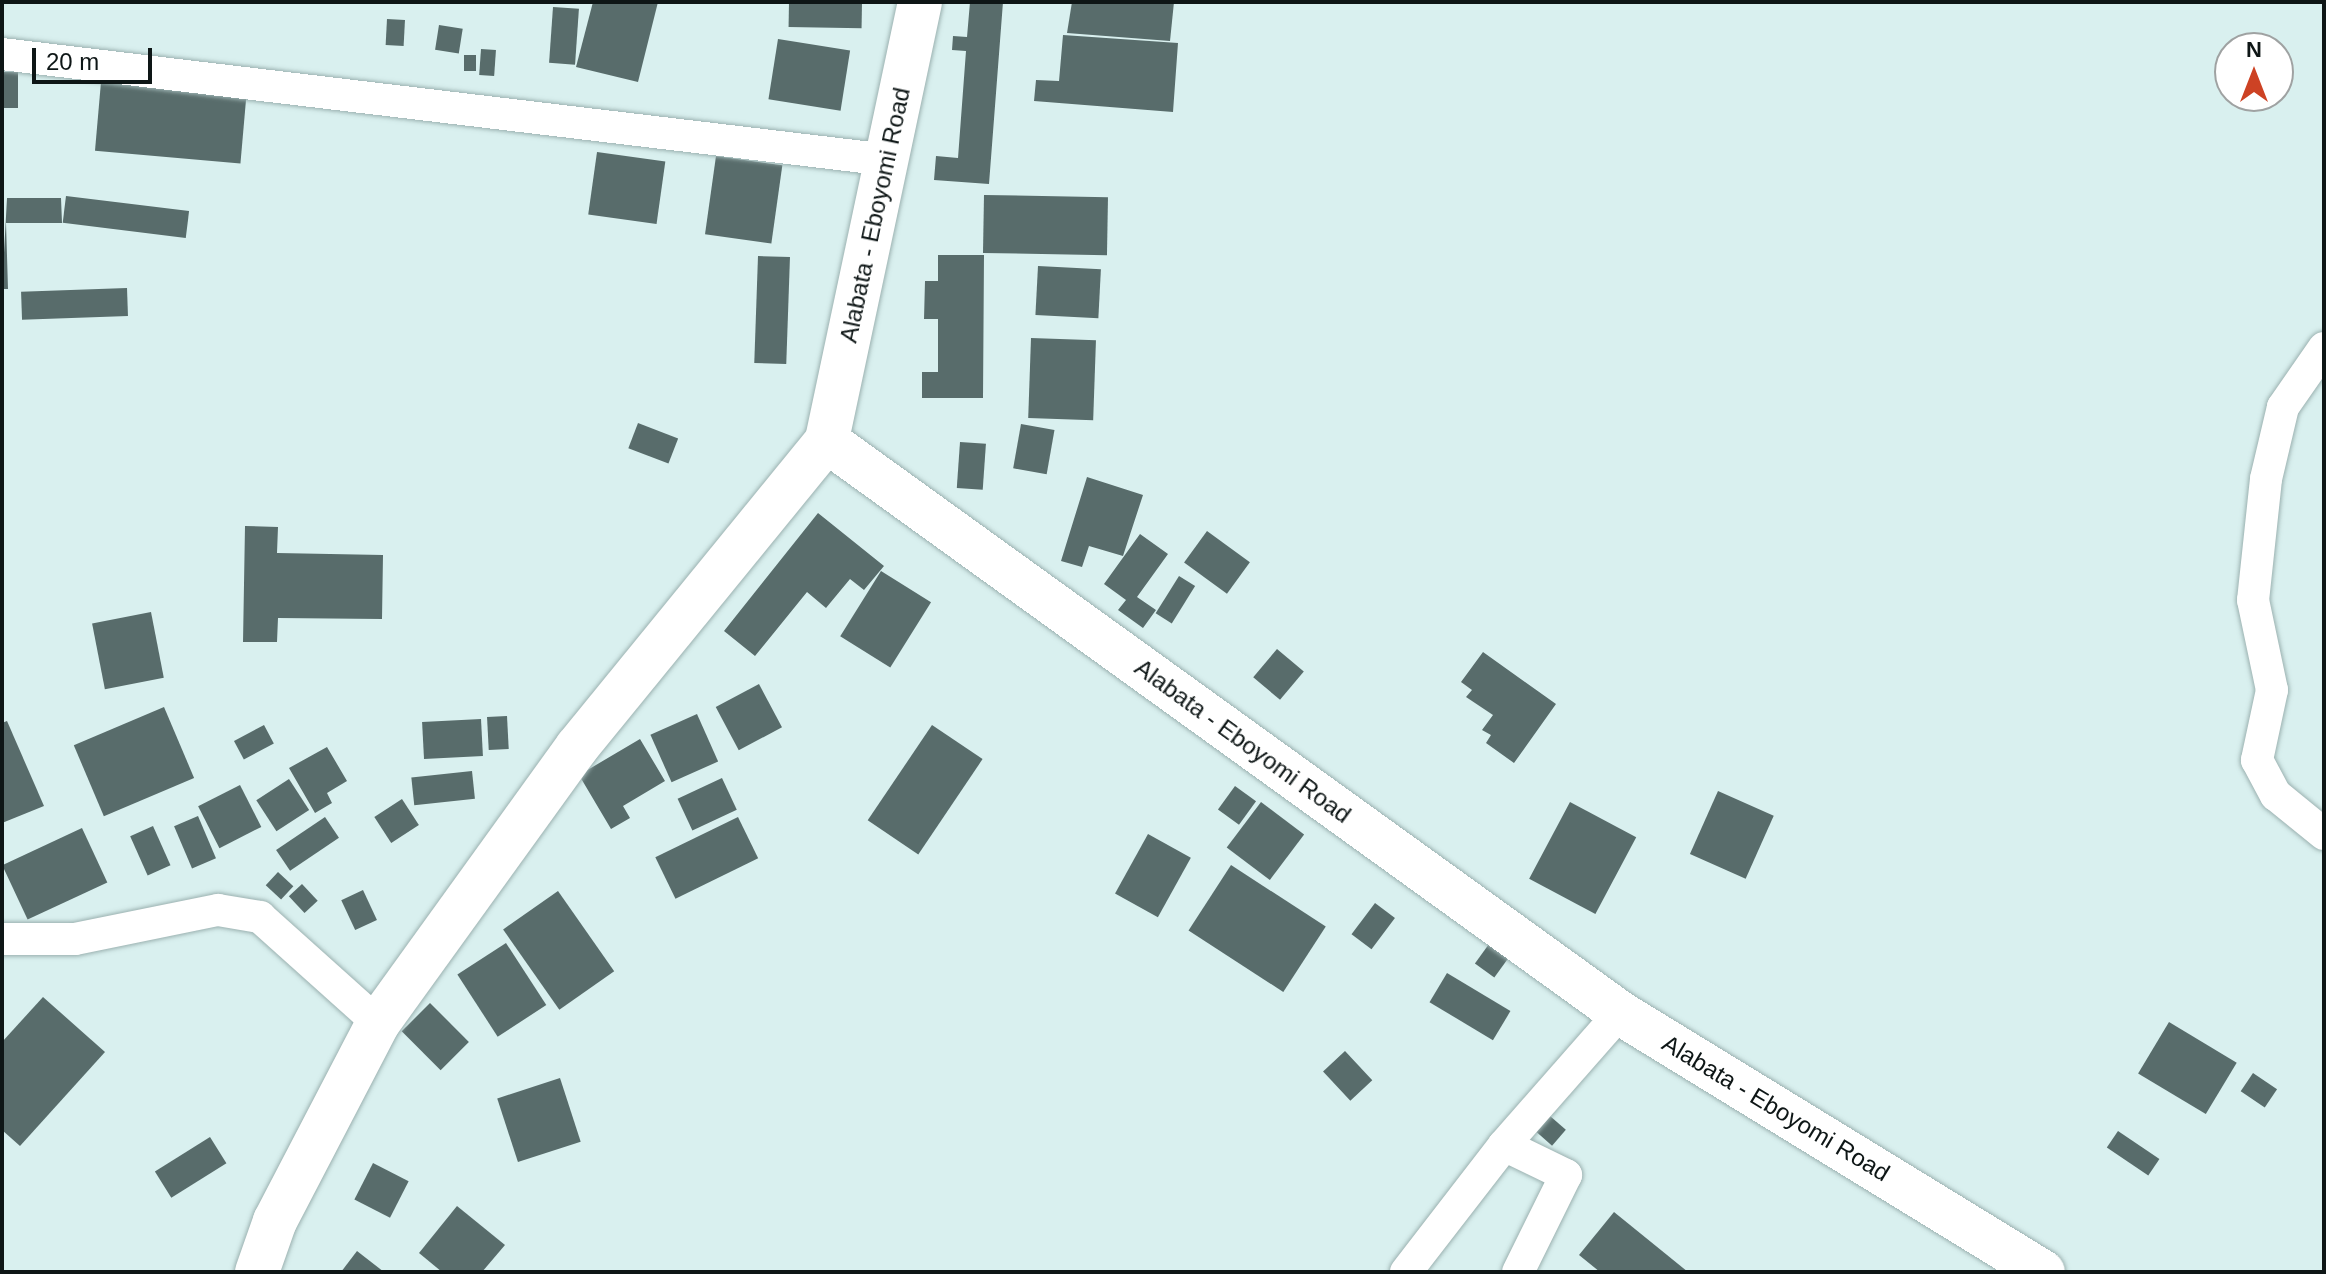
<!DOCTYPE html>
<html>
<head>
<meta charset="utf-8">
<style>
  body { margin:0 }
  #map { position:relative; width:2326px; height:1274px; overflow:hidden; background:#d9f0ef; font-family:Arial,sans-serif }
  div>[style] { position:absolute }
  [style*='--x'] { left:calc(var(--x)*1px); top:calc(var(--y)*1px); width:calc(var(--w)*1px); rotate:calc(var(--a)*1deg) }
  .building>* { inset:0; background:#586c6b; transform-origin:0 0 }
  .roads { filter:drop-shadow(0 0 2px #9bb1b0) drop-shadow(0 0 2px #9bb1b0) }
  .minor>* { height:32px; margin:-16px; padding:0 16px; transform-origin:16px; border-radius:16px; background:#fff }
  .secondary>* { height:44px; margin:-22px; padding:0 22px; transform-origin:22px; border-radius:22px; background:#fff }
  span { translate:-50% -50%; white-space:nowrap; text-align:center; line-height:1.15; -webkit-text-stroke:6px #fff; paint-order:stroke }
  .street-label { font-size:24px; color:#0e1616 }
  .frame { position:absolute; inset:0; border:4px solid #0e1616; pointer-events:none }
  .north { position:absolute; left:2214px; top:32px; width:80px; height:80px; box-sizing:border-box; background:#fff; border:2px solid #9fa2a2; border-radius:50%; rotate:0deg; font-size:22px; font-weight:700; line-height:32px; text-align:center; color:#0e1616 }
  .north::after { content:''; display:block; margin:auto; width:28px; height:36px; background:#cd4224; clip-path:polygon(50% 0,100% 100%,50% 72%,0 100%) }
  .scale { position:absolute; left:32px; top:48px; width:120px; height:36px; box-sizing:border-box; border:4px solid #0e1616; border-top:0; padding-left:10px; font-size:24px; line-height:28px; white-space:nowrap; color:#0e1616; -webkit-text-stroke:6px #fff; paint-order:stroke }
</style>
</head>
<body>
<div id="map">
  <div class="building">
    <div style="clip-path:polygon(593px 2px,658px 2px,638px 82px,576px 67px)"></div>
    <div style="left:789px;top:2px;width:73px;height:25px;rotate:1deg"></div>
    <div style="clip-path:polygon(970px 2px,1003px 2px,989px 184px,934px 180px,936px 156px,958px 158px,966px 51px,952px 50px,953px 36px,967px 37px)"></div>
    <div style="clip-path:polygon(1072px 2px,1174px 2px,1170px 41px,1067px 33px)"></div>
    <div style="left:553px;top:7px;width:26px;height:56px;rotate:4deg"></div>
    <div style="left:387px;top:19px;width:18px;height:26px;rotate:3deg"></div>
    <div style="left:439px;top:25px;width:24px;height:25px;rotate:9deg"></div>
    <div style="clip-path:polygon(1063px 35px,1178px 43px,1173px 112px,1034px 101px,1036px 80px,1059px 81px)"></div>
    <div style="left:778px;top:39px;width:73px;height:61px;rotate:9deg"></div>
    <div style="left:481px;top:49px;width:15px;height:26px;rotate:4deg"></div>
    <div style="left:464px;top:55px;width:12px;height:16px"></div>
    <div style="left:2px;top:72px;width:16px;height:36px"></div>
    <div style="left:101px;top:82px;width:146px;height:69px;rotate:5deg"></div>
    <div style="left:597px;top:152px;width:69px;height:63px;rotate:8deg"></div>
    <div style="left:716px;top:156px;width:67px;height:79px;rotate:8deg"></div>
    <div style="left:984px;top:195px;width:124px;height:58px;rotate:1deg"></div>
    <div style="left:66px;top:196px;width:124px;height:27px;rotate:7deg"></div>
    <div style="clip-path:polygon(7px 198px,61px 198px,62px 223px,6px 223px,8px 289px,2px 289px)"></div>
    <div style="clip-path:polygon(938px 255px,984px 255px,983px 398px,922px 398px,922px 372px,938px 372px,938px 319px,924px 319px,925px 281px,938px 281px)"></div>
    <div style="left:758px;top:256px;width:32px;height:107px;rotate:2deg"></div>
    <div style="left:1038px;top:266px;width:63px;height:49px;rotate:3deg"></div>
    <div style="left:127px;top:288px;width:28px;height:106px;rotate:88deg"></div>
    <div style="left:1031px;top:338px;width:65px;height:80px;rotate:2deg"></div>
    <div style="left:638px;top:423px;width:43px;height:27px;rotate:21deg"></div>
    <div style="left:1021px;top:424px;width:34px;height:45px;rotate:10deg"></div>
    <div style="left:960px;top:442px;width:26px;height:46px;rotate:4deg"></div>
    <div style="clip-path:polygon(1087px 477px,1143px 495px,1123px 556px,1089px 546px,1082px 567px,1061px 561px)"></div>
    <div style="clip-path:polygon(818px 513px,884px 566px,864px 590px,850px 579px,826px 608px,807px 592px,755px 656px,724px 631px)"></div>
    <div style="clip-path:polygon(245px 526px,278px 527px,277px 553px,383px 555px,382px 619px,278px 618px,277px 642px,243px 642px)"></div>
    <div style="left:1207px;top:531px;width:53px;height:39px;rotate:36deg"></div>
    <div style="clip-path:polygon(1140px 534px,1168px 554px,1137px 597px,1156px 610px,1143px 628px,1118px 610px,1126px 600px,1104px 584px)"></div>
    <div style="left:881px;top:571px;width:59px;height:77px;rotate:32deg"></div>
    <div style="left:1179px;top:576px;width:19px;height:44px;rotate:32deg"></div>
    <div style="left:151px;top:612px;width:67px;height:60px;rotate:79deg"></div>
    <div style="left:1277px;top:649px;width:35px;height:37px;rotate:40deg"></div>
    <div style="clip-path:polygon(1483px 652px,1556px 704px,1514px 763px,1486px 743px,1491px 735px,1482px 730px,1493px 715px,1466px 697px,1472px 690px,1461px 682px)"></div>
    <div style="left:759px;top:684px;width:49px;height:49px;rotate:62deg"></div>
    <div style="left:164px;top:707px;width:77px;height:98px;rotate:67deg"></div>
    <div style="left:697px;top:714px;width:52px;height:51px;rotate:66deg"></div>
    <div style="left:507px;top:716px;width:33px;height:20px;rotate:87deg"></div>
    <div style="left:481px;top:719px;width:37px;height:59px;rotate:87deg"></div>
    <div style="clip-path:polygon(7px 721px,44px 806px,2px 823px,2px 723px)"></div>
    <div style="left:264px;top:725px;width:21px;height:34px;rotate:62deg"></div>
    <div style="left:932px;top:725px;width:61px;height:115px;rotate:34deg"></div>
    <div style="clip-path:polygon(640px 739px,665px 781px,623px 806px,630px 818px,611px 829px,579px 775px)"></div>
    <div style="clip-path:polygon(327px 747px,347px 781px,327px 793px,332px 803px,315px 813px,289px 768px)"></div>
    <div style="left:472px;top:771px;width:28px;height:61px;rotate:84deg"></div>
    <div style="left:722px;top:778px;width:35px;height:49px;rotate:65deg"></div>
    <div style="left:289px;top:779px;width:37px;height:39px;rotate:57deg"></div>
    <div style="left:240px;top:785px;width:47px;height:47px;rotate:63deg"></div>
    <div style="left:1235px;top:786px;width:26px;height:29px;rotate:36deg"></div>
    <div style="left:1718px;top:791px;width:61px;height:69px;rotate:24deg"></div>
    <div style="left:402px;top:799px;width:31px;height:33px;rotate:57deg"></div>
    <div style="left:1261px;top:802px;width:54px;height:57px;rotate:37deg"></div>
    <div style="left:1570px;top:802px;width:75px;height:87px;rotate:28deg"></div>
    <div style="left:198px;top:816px;width:46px;height:26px;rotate:67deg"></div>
    <div style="left:325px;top:817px;width:25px;height:59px;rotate:56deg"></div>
    <div style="left:738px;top:817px;width:46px;height:92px;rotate:64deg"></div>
    <div style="left:153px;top:826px;width:43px;height:25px;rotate:66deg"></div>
    <div style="left:82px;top:828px;width:60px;height:88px;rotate:65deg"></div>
    <div style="left:1148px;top:834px;width:49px;height:68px;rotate:29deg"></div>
    <div style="left:1231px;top:865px;width:113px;height:78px;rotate:33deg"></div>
    <div style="left:278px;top:872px;width:21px;height:18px;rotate:43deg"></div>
    <div style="left:302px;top:884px;width:23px;height:18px;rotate:47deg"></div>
    <div style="left:363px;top:890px;width:33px;height:24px;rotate:65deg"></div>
    <div style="left:558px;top:891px;width:98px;height:67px;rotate:55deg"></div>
    <div style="left:1375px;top:903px;width:25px;height:39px;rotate:37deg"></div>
    <div style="left:506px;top:943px;width:74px;height:58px;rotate:57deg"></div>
    <div style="left:1489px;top:944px;width:24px;height:24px;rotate:36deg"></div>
    <div style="left:1447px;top:973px;width:74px;height:34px;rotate:31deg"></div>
    <div style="clip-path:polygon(43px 997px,105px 1052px,20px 1146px,2px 1130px,2px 1042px)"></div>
    <div style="left:430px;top:1003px;width:55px;height:40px;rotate:45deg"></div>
    <div style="left:2169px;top:1022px;width:79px;height:60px;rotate:31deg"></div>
    <div style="left:1345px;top:1051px;width:40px;height:30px;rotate:47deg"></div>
    <div style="left:2253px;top:1073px;width:29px;height:22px;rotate:34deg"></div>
    <div style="left:560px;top:1078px;width:67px;height:66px;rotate:72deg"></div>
    <div style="left:1550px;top:1116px;width:21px;height:21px;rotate:41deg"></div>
    <div style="left:2118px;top:1131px;width:50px;height:20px;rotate:34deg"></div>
    <div style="left:210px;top:1137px;width:31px;height:65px;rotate:58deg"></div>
    <div style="left:373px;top:1163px;width:40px;height:41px;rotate:27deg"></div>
    <div style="clip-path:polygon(457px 1206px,505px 1245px,482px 1272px,442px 1272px,419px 1253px)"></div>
    <div style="clip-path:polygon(1614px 1212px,1688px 1272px,1600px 1272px,1579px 1255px)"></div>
    <div style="clip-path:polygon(357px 1251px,384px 1272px,341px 1272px)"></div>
  </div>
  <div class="roads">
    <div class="minor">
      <div style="--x:2;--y:54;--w:892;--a:6.82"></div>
      <div style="--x:2324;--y:348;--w:72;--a:124.8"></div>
      <div style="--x:2283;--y:407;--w:74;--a:103.3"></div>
      <div style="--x:2266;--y:479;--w:122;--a:96.1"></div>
      <div style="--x:2253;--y:600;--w:92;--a:78.1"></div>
      <div style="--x:2272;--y:690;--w:72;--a:102.1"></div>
      <div style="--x:2257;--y:760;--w:40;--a:62"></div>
      <div style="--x:2276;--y:795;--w:62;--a:39.1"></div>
      <div style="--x:2;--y:939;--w:73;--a:0"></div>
      <div style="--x:75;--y:939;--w:146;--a:-11.5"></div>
      <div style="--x:218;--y:910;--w:43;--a:9.5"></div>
      <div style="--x:260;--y:917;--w:159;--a:41.9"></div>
      <div style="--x:1504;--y:1145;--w:69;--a:25.8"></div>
      <div style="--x:1566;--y:1175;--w:108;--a:116.3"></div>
      <div style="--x:1406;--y:1272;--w:160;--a:-52.3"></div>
      <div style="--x:1504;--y:1145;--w:176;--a:-48.7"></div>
    </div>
    <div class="secondary">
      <div style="--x:920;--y:2;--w:449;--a:102"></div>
      <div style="--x:827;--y:441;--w:978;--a:35.8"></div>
      <div style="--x:1620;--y:1013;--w:496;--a:31.5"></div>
      <div style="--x:257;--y:1272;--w:54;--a:-70.6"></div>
      <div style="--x:275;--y:1221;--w:223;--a:-62.5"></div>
      <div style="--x:378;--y:1023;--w:340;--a:-54.2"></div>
      <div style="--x:577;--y:747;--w:395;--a:-50.8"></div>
    </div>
  </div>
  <div class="street-label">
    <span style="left:875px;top:215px;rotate:-78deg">Alabata - Eboyomi Road</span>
    <span style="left:1243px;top:741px;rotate:36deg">Alabata - Eboyomi Road</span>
    <span style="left:1776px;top:1108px;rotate:31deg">Alabata - Eboyomi Road</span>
  </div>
  <div class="frame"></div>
  <div class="north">N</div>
  <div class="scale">20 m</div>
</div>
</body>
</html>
